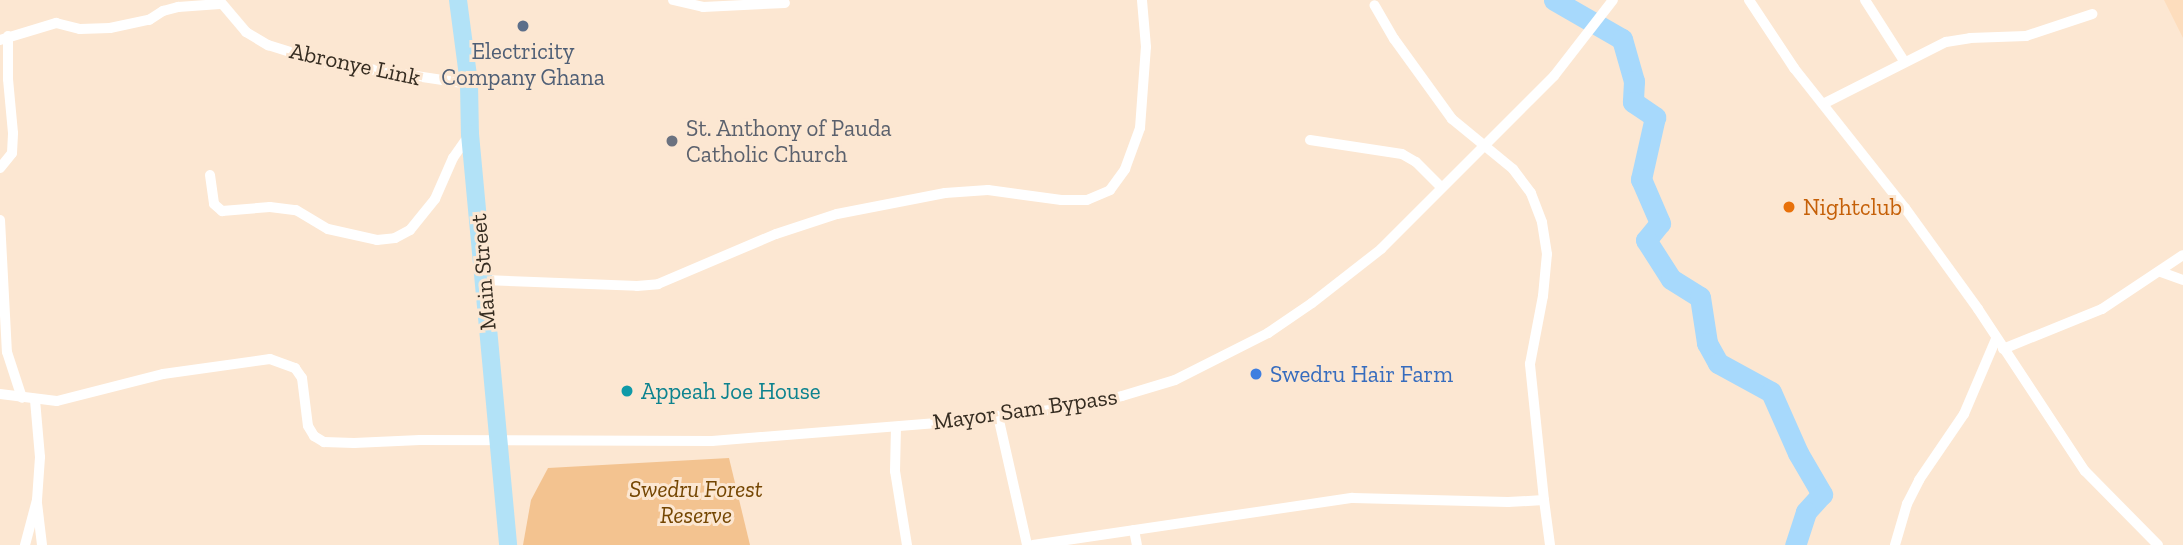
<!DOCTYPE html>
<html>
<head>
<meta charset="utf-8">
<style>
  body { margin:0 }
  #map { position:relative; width:2183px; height:545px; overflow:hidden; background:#fce7d2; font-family:"Zilla Slab",serif }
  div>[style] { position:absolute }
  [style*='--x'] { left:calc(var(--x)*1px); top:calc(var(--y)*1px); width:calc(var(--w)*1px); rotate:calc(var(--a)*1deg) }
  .built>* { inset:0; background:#fdddbd }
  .green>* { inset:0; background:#f3c390 }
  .river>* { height:21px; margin:-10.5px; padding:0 10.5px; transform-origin:10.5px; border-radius:10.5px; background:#a7d9fc }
  .minor>* { height:10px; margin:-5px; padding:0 5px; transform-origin:5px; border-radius:5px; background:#fff }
  .primary>* { height:18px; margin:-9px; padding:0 9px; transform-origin:9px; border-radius:9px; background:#b2e2f7 }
  .dots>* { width:19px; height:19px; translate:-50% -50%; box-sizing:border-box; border:4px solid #fce7d2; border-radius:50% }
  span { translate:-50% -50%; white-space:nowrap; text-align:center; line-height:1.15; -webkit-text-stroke:6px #fce7d2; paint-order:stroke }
  .service-label { font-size:23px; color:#4e5e75 }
  .street-label { font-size:23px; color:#352c21 }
  .worship-label { font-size:23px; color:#5b616d }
  .left { translate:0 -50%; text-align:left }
  .food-label { font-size:23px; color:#c56008 }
  .shop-label { font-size:23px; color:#366cbe }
  .culture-label { font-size:23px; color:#0d838f }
  .park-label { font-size:23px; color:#744602; font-style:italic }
</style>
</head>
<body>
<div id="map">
  <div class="built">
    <div style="clip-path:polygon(2164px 0,2183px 0,2183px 38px)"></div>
  </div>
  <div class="green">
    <div style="clip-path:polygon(729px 458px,750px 545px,523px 545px,531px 500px,548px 468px)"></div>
  </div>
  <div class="river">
    <div style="--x:1554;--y:0;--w:78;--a:29.8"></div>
    <div style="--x:1622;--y:39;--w:44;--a:74.1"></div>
    <div style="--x:1634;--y:81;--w:21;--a:93"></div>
    <div style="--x:1633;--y:102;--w:27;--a:34"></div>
    <div style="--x:1655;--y:117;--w:64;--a:102.7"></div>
    <div style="--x:1641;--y:179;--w:48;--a:66.6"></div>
    <div style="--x:1660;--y:223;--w:22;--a:129"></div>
    <div style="--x:1646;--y:240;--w:46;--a:57.3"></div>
    <div style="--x:1671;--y:279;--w:34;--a:32"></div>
    <div style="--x:1700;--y:297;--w:47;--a:81.3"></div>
    <div style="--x:1707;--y:343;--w:23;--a:61"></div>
    <div style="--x:1718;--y:363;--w:60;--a:28.7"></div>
    <div style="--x:1771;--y:392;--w:67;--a:66.1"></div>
    <div style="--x:1798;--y:453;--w:48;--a:59.7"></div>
    <div style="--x:1822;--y:494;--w:24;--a:132"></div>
    <div style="--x:1806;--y:512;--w:35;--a:108"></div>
  </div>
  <div class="minor">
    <div style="--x:219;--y:0;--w:42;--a:49.8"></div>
    <div style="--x:246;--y:32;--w:26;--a:31"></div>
    <div style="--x:268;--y:45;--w:57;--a:17.5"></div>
    <div style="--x:322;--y:62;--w:149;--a:8.5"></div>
    <div style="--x:673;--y:0;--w:31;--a:13"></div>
    <div style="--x:703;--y:7;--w:82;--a:-2.8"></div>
    <div style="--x:1749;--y:0;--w:82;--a:56.5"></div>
    <div style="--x:1794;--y:68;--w:179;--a:51.6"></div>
    <div style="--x:1905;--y:208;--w:125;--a:54.1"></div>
    <div style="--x:1978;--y:309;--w:194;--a:56.6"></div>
    <div style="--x:2085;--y:471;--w:104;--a:45.4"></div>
    <div style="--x:1865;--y:0;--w:72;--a:57.4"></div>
    <div style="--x:0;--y:40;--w:59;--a:-16.9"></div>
    <div style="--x:56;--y:23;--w:25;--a:14"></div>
    <div style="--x:80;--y:29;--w:30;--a:-2"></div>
    <div style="--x:110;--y:28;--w:40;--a:-12"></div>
    <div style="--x:149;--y:20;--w:17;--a:-33"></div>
    <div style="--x:163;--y:11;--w:16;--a:-15"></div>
    <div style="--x:178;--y:7;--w:42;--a:-4.1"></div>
    <div style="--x:1823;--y:104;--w:138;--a:-26.8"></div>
    <div style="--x:1946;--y:42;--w:24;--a:-9"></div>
    <div style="--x:1970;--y:38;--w:56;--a:-2"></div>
    <div style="--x:2026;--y:36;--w:70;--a:-18.4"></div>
    <div style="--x:1310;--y:140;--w:93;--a:8.7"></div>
    <div style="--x:1402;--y:154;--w:16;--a:30"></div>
    <div style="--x:1416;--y:162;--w:35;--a:45"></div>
    <div style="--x:0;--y:168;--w:19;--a:-51"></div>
    <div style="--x:12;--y:153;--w:20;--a:-87"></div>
    <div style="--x:13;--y:133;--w:54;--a:-95.3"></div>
    <div style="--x:8;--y:79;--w:43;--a:-90"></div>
    <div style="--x:210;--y:175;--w:29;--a:82"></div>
    <div style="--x:214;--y:204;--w:11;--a:41"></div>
    <div style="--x:222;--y:211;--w:48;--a:-4.8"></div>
    <div style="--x:270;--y:207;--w:26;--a:7"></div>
    <div style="--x:296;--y:210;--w:37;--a:31"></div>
    <div style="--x:328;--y:229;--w:50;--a:12.7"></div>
    <div style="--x:377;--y:240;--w:18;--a:-6"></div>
    <div style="--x:395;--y:238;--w:17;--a:-28"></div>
    <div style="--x:410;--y:230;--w:40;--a:-51"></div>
    <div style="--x:435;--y:199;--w:45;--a:-66.3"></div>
    <div style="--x:453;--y:158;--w:29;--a:-55"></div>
    <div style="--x:0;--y:220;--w:132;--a:87"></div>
    <div style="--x:7;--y:352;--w:48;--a:71.9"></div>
    <div style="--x:2161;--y:272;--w:23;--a:20"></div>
    <div style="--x:484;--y:280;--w:153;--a:2.2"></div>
    <div style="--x:637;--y:286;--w:21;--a:-5"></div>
    <div style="--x:658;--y:284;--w:128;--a:-23"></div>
    <div style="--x:776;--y:234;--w:64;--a:-18.2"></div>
    <div style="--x:837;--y:214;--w:110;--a:-11"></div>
    <div style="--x:945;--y:193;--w:43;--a:-4"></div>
    <div style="--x:988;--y:190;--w:74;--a:7.8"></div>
    <div style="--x:1061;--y:200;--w:26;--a:0"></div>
    <div style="--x:1087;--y:200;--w:25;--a:-23"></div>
    <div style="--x:1110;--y:190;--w:26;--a:-54"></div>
    <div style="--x:1125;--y:169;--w:44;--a:-69.9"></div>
    <div style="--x:1140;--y:128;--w:81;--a:-85.8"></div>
    <div style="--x:1146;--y:47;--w:47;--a:-94.9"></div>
    <div style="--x:2003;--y:349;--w:107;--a:-22"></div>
    <div style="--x:2102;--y:309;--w:97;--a:-33.7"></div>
    <div style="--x:0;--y:394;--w:57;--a:7"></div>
    <div style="--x:57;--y:401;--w:109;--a:-14.3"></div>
    <div style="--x:163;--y:374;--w:108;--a:-8"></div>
    <div style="--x:270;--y:359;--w:27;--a:20"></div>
    <div style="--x:295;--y:368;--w:12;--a:55"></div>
    <div style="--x:302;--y:378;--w:48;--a:82.9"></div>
    <div style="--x:308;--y:426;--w:12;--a:59"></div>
    <div style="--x:314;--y:436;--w:12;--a:31"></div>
    <div style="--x:324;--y:442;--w:30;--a:2"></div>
    <div style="--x:354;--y:443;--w:66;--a:-2.6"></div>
    <div style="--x:420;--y:440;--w:292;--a:0.2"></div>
    <div style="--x:712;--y:441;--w:238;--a:-4.6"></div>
    <div style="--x:949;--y:422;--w:119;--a:-6.8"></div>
    <div style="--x:1067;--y:408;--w:56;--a:-12.3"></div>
    <div style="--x:1122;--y:396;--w:55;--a:-16.8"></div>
    <div style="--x:1175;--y:380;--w:104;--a:-26.8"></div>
    <div style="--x:1268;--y:333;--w:53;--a:-34.3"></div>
    <div style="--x:1312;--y:303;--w:88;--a:-38"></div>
    <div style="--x:1381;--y:249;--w:245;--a:-45"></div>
    <div style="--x:1554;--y:76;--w:96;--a:-52.2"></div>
    <div style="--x:998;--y:416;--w:132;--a:77.3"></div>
    <div style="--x:896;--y:427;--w:44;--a:91.3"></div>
    <div style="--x:895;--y:471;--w:75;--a:80.8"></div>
    <div style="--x:1544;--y:500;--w:45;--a:82.4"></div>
    <div style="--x:37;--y:503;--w:42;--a:83.2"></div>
    <div style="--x:1134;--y:530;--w:15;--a:79"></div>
    <div style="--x:25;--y:545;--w:47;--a:-75.1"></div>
    <div style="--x:37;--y:500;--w:43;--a:-86"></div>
    <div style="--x:40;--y:457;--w:57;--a:-95"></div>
    <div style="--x:1033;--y:545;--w:323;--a:-8.4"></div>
    <div style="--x:1353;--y:498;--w:155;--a:1.5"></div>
    <div style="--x:1508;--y:502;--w:36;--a:-3"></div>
    <div style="--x:1544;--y:500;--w:137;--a:-95.9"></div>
    <div style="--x:1530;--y:364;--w:69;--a:-79.2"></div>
    <div style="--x:1543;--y:296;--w:42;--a:-84.6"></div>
    <div style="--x:1547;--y:254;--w:32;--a:-99"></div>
    <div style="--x:1542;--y:222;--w:31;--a:-111"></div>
    <div style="--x:1531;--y:193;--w:30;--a:-127"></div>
    <div style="--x:1513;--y:169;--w:79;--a:-140.7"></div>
    <div style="--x:1452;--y:119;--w:99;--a:-125.9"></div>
    <div style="--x:1394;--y:39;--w:39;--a:-120"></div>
    <div style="--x:1895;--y:545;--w:43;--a:-73.7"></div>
    <div style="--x:1907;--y:504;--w:27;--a:-63"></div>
    <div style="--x:1919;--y:480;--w:80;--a:-55.7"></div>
    <div style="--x:1964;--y:414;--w:82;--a:-66.9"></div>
  </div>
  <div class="primary">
    <div style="--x:458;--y:0;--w:85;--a:82.5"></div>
    <div style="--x:469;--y:84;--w:50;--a:88.9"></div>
    <div style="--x:470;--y:134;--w:413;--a:84.7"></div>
  </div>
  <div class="dots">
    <div style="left:523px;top:26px;background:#5c6f8a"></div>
    <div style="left:672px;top:141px;background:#6b7280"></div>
    <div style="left:1789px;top:207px;background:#e8710a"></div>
    <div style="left:1256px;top:374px;background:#3f7fe0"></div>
    <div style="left:627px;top:391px;background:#0f9aa8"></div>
  </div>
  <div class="service-label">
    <span style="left:523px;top:64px">Electricity<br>Company Ghana</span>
  </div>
  <div class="street-label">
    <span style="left:355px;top:64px;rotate:12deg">Abronye Link</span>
    <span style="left:483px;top:272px;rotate:-95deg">Main Street</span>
    <span style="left:1025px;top:409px;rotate:-8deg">Mayor Sam Bypass</span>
  </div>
  <div class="worship-label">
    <span class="left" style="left:686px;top:141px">St. Anthony of Pauda<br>Catholic Church</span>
  </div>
  <div class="food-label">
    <span class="left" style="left:1803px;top:207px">Nightclub</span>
  </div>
  <div class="shop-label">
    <span class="left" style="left:1270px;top:374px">Swedru Hair Farm</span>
  </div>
  <div class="culture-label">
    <span class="left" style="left:641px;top:391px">Appeah Joe House</span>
  </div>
  <div class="park-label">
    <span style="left:696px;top:502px">Swedru Forest<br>Reserve</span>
  </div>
</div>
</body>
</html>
